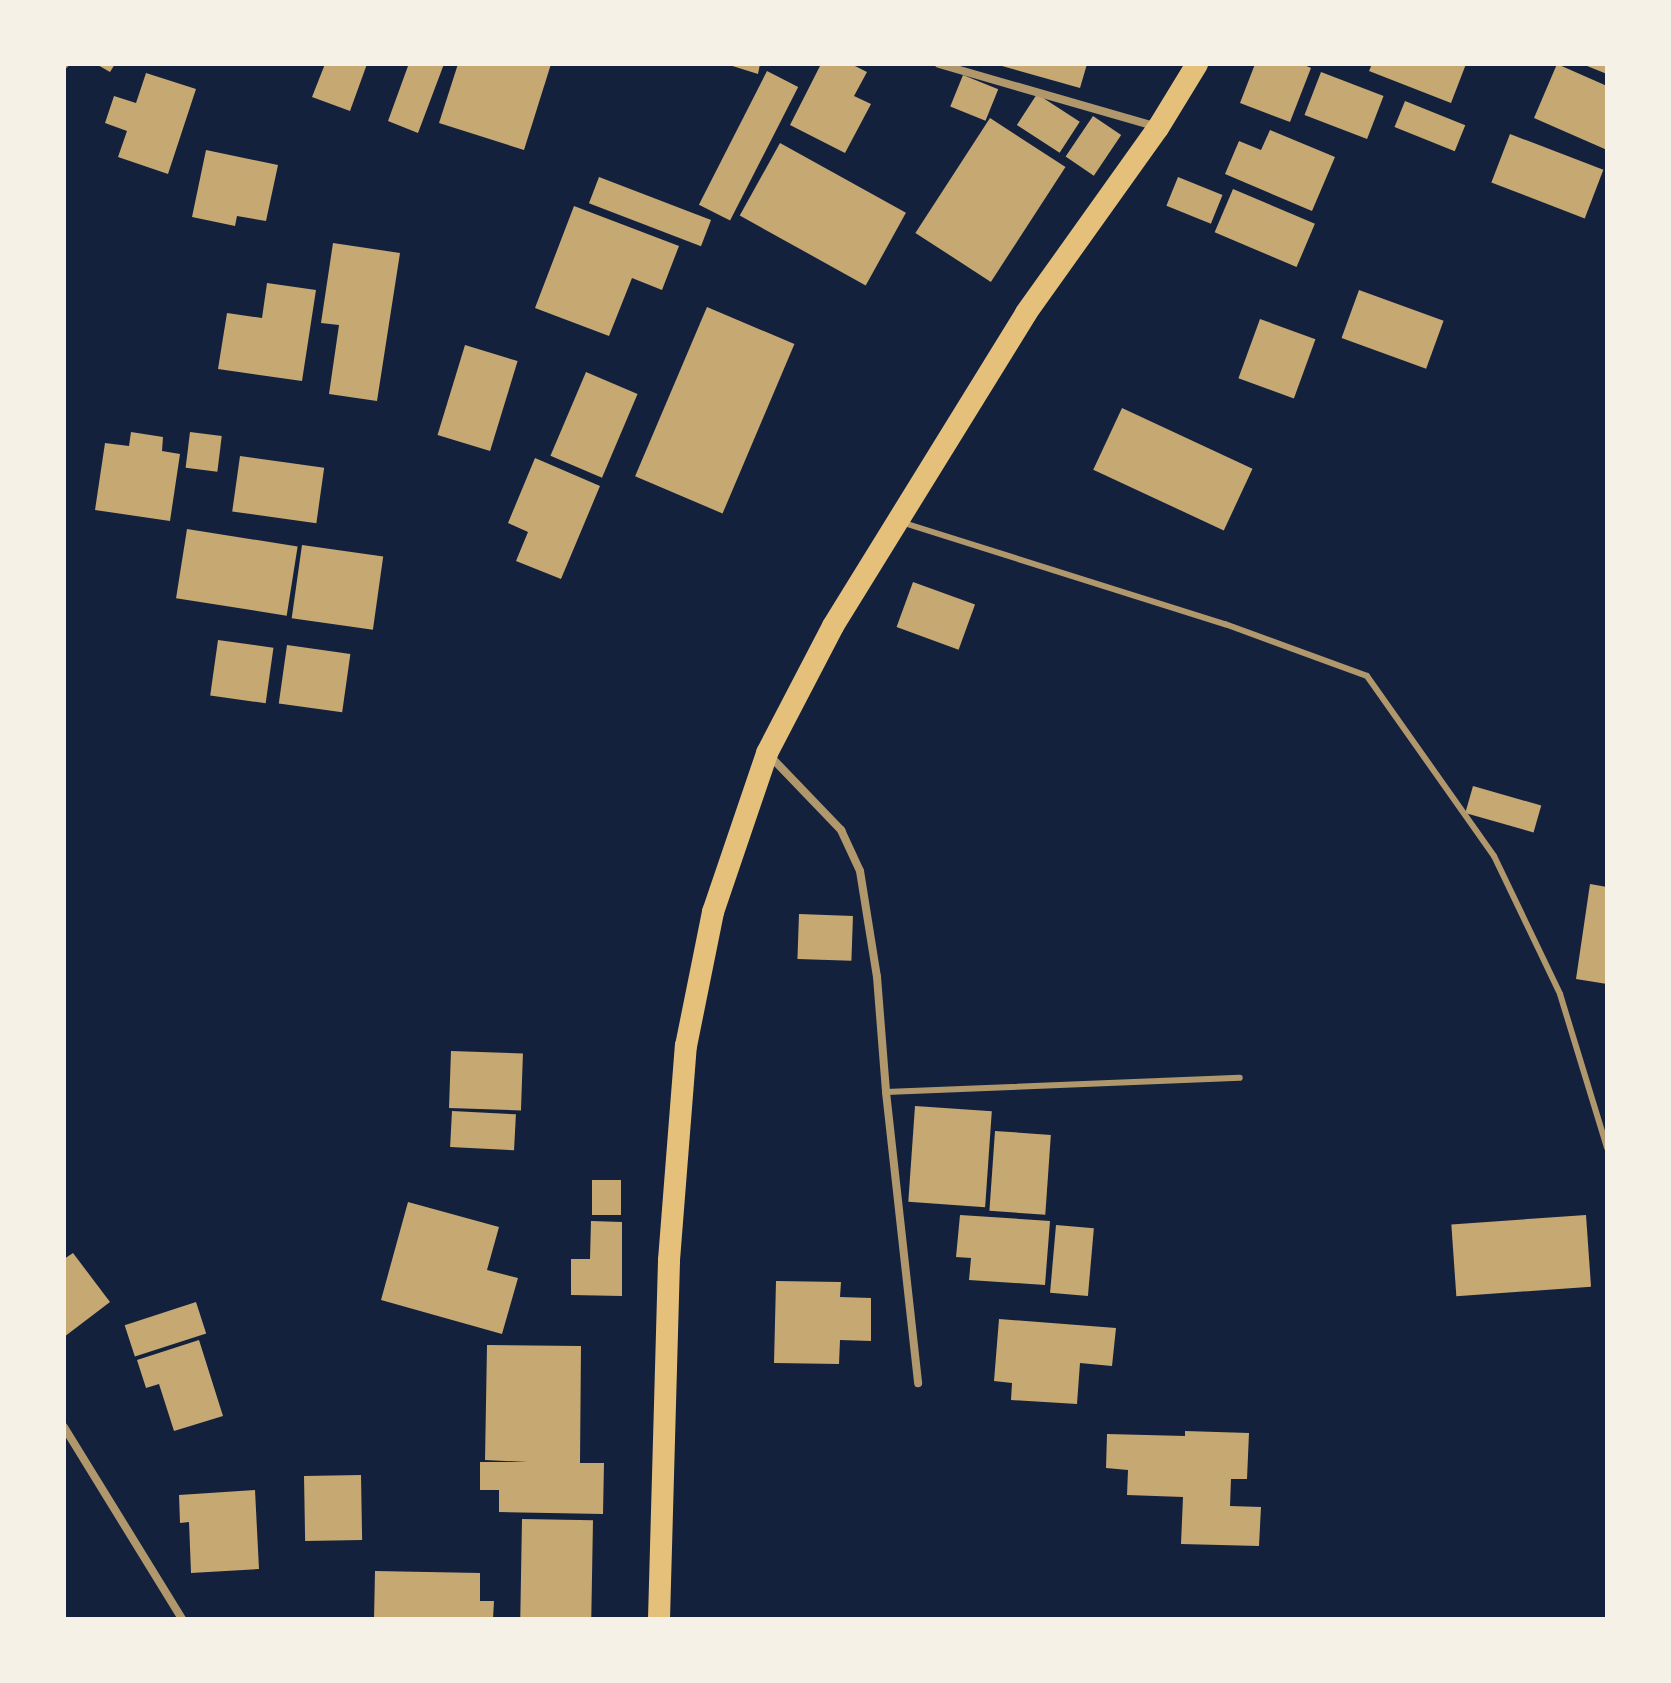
<!DOCTYPE html>
<html>
<head>
<meta charset="utf-8">
<style>
  body { margin:0 }
  #map { position:relative; width:1671px; height:1683px; overflow:hidden; background:#14213d; font-family:"Space Grotesk",sans-serif }
  div>[style] { position:absolute }
  [style*='--x'] { left:calc(var(--x)*1px); top:calc(var(--y)*1px); width:calc(var(--w)*1px); rotate:calc(var(--a)*1deg) }
  .building>* { inset:0; background:#c6a872; transform-origin:0 0 }
  .service>* { height:6px; margin:-3px; padding:0 3px; transform-origin:3px; border-radius:3px; background:#b1986c }
  .minor>* { height:8px; margin:-4px; padding:0 4px; transform-origin:4px; border-radius:4px; background:#b1986c }
  .trunk>* { height:22px; margin:-11px; padding:0 11px; transform-origin:11px; border-radius:11px; background:#e5c07b }
  span { translate:-50% -50%; white-space:nowrap; text-align:center; line-height:1.15; -webkit-text-stroke:6px #f6f1e7; paint-order:stroke }
  .frame { position:absolute; inset:0; border:66px solid #f6f1e7; pointer-events:none }
</style>
</head>
<body>
<div id="map">
  <div class="building">
    <div style="clip-path:polygon(96px 64px,115px 64px,110px 72px)"></div>
    <div style="clip-path:polygon(325px 64px,367px 64px,350px 111px,312px 97px)"></div>
    <div style="clip-path:polygon(403px 64px,444px 64px,418px 133px,388px 121px,408px 66px)"></div>
    <div style="clip-path:polygon(458px 64px,551px 64px,524px 150px,439px 123px)"></div>
    <div style="clip-path:polygon(726px 64px,760px 64px,758px 74px)"></div>
    <div style="clip-path:polygon(821px 64px,851px 64px,867px 72px,854px 96px,871px 104px,845px 153px,790px 125px)"></div>
    <div style="clip-path:polygon(995px 64px,1087px 64px,1080px 88px)"></div>
    <div style="clip-path:polygon(1255px 64px,1302px 64px,1311px 68px,1290px 122px,1240px 103px)"></div>
    <div style="clip-path:polygon(1372px 64px,1466px 64px,1451px 103px,1369px 71px)"></div>
    <div style="clip-path:polygon(1557px 64px,1607px 86px,1607px 150px,1534px 118px)"></div>
    <div style="clip-path:polygon(1582px 64px,1607px 64px,1607px 74px)"></div>
    <div style="left:767px;top:71px;width:35px;height:150px;rotate:27deg"></div>
    <div style="left:1321px;top:72px;width:67px;height:46px;rotate:21deg"></div>
    <div style="clip-path:polygon(146px 73px,196px 89px,168px 174px,118px 157px,127px 131px,105px 123px,114px 96px,136px 103px)"></div>
    <div style="left:963px;top:75px;width:38px;height:34px;rotate:22deg"></div>
    <div style="left:1037px;top:94px;width:51px;height:37px;rotate:33deg"></div>
    <div style="left:1405px;top:101px;width:65px;height:28px;rotate:22deg"></div>
    <div style="left:1093px;top:116px;width:34px;height:49px;rotate:34deg"></div>
    <div style="left:990px;top:118px;width:90px;height:137px;rotate:33deg"></div>
    <div style="clip-path:polygon(1270px 130px,1335px 157px,1312px 211px,1225px 174px,1239px 141px,1261px 150px)"></div>
    <div style="left:1510px;top:134px;width:100px;height:52px;rotate:21deg"></div>
    <div style="left:780px;top:143px;width:144px;height:83px;rotate:29deg"></div>
    <div style="clip-path:polygon(206px 150px,278px 165px,266px 221px,237px 216px,235px 226px,192px 217px)"></div>
    <div style="left:599px;top:177px;width:120px;height:28px;rotate:21deg"></div>
    <div style="left:1178px;top:177px;width:48px;height:31px;rotate:22deg"></div>
    <div style="left:1233px;top:189px;width:89px;height:47px;rotate:23deg"></div>
    <div style="clip-path:polygon(574px 206px,679px 246px,662px 290px,632px 278px,609px 336px,535px 308px)"></div>
    <div style="clip-path:polygon(333px 243px,400px 253px,377px 401px,329px 394px,339px 325px,321px 323px)"></div>
    <div style="clip-path:polygon(267px 283px,316px 290px,302px 381px,218px 369px,227px 313px,262px 318px)"></div>
    <div style="left:1359px;top:290px;width:90px;height:51px;rotate:20deg"></div>
    <div style="left:707px;top:307px;width:95px;height:184px;rotate:23deg"></div>
    <div style="left:1260px;top:319px;width:59px;height:63px;rotate:20deg"></div>
    <div style="left:465px;top:345px;width:55px;height:94px;rotate:17deg"></div>
    <div style="left:586px;top:372px;width:56px;height:91px;rotate:23deg"></div>
    <div style="left:1122px;top:408px;width:144px;height:68px;rotate:25deg"></div>
    <div style="clip-path:polygon(131px 432px,163px 437px,162px 451px,180px 454px,170px 521px,95px 510px,105px 443px,129px 446px)"></div>
    <div style="left:190px;top:432px;width:32px;height:36px;rotate:7deg"></div>
    <div style="left:240px;top:456px;width:85px;height:56px;rotate:8deg"></div>
    <div style="clip-path:polygon(535px 458px,600px 486px,561px 579px,516px 561px,528px 532px,508px 523px)"></div>
    <div style="left:187px;top:529px;width:112px;height:70px;rotate:9deg"></div>
    <div style="left:302px;top:545px;width:82px;height:74px;rotate:8deg"></div>
    <div style="left:913px;top:582px;width:66px;height:48px;rotate:20deg"></div>
    <div style="left:218px;top:640px;width:56px;height:56px;rotate:8deg"></div>
    <div style="left:287px;top:645px;width:64px;height:59px;rotate:8deg"></div>
    <div style="left:1473px;top:786px;width:71px;height:28px;rotate:16deg"></div>
    <div style="clip-path:polygon(1590px 884px,1607px 887px,1607px 984px,1576px 979px)"></div>
    <div style="left:799px;top:914px;width:54px;height:45px;rotate:2deg"></div>
    <div style="left:451px;top:1051px;width:72px;height:57px;rotate:2deg"></div>
    <div style="left:915px;top:1106px;width:77px;height:96px;rotate:4deg"></div>
    <div style="left:452px;top:1111px;width:64px;height:36px;rotate:3deg"></div>
    <div style="left:995px;top:1131px;width:56px;height:80px;rotate:4deg"></div>
    <div style="left:592px;top:1180px;width:29px;height:35px"></div>
    <div style="clip-path:polygon(408px 1202px,499px 1227px,487px 1270px,518px 1278px,502px 1334px,381px 1300px)"></div>
    <div style="clip-path:polygon(960px 1215px,1050px 1221px,1045px 1285px,969px 1280px,971px 1258px,956px 1257px)"></div>
    <div style="left:1586px;top:1215px;width:72px;height:135px;rotate:86deg"></div>
    <div style="clip-path:polygon(591px 1221px,622px 1222px,622px 1296px,571px 1295px,571px 1259px,590px 1259px)"></div>
    <div style="left:1056px;top:1225px;width:38px;height:68px;rotate:5deg"></div>
    <div style="clip-path:polygon(73px 1253px,110px 1302px,64px 1337px,64px 1259px)"></div>
    <div style="clip-path:polygon(776px 1281px,841px 1282px,840px 1297px,871px 1298px,871px 1341px,840px 1340px,839px 1364px,774px 1363px)"></div>
    <div style="left:196px;top:1302px;width:33px;height:75px;rotate:72deg"></div>
    <div style="clip-path:polygon(999px 1319px,1116px 1328px,1112px 1366px,1080px 1363px,1077px 1404px,1011px 1400px,1012px 1383px,994px 1381px)"></div>
    <div style="clip-path:polygon(199px 1340px,223px 1416px,174px 1431px,159px 1384px,146px 1388px,137px 1360px)"></div>
    <div style="clip-path:polygon(487px 1345px,581px 1346px,580px 1463px,604px 1463px,603px 1514px,499px 1512px,499px 1490px,480px 1490px,480px 1462px,528px 1462px,485px 1460px)"></div>
    <div style="clip-path:polygon(1185px 1431px,1249px 1433px,1247px 1479px,1231px 1479px,1230px 1506px,1261px 1507px,1259px 1546px,1181px 1544px,1183px 1497px,1127px 1495px,1128px 1470px,1106px 1468px,1107px 1434px,1185px 1436px)"></div>
    <div style="left:361px;top:1475px;width:65px;height:57px;rotate:89deg"></div>
    <div style="clip-path:polygon(255px 1490px,259px 1569px,191px 1573px,189px 1522px,180px 1523px,179px 1495px)"></div>
    <div style="left:522px;top:1519px;width:71px;height:100px;rotate:1deg"></div>
    <div style="clip-path:polygon(375px 1571px,480px 1573px,480px 1601px,494px 1601px,493px 1619px,374px 1619px)"></div>
  </div>
  <div class="service">
    <div style="--x:904;--y:523;--w:337;--a:17.5"></div>
    <div style="--x:1225;--y:624;--w:151;--a:20.1"></div>
    <div style="--x:1367;--y:676;--w:220;--a:54.8"></div>
    <div style="--x:1494;--y:856;--w:153;--a:64.4"></div>
    <div style="--x:1560;--y:994;--w:161;--a:73"></div>
    <div style="--x:886;--y:1092;--w:354;--a:-2.3"></div>
  </div>
  <div class="minor">
    <div style="--x:939;--y:64;--w:227;--a:16.1"></div>
    <div style="--x:64;--y:65;--w:1;--a:-45"></div>
    <div style="--x:770;--y:756;--w:103;--a:46.2"></div>
    <div style="--x:841;--y:830;--w:45;--a:65.1"></div>
    <div style="--x:860;--y:871;--w:107;--a:80.9"></div>
    <div style="--x:877;--y:977;--w:115;--a:85.5"></div>
    <div style="--x:886;--y:1092;--w:293;--a:83.7"></div>
    <div style="--x:64;--y:1427;--w:225;--a:58.4"></div>
  </div>
  <div class="trunk">
    <div style="--x:659;--y:1619;--w:359;--a:-88.4"></div>
    <div style="--x:669;--y:1260;--w:215;--a:-85.5"></div>
    <div style="--x:686;--y:1046;--w:137;--a:-78.6"></div>
    <div style="--x:713;--y:912;--w:168;--a:-71.2"></div>
    <div style="--x:767;--y:753;--w:143;--a:-62.5"></div>
    <div style="--x:833;--y:626;--w:368;--a:-58.3"></div>
    <div style="--x:1026;--y:313;--w:227;--a:-54.5"></div>
    <div style="--x:1158;--y:128;--w:75;--a:-58.6"></div>
  </div>
  <div class="frame"></div>
</div>
</body>
</html>
